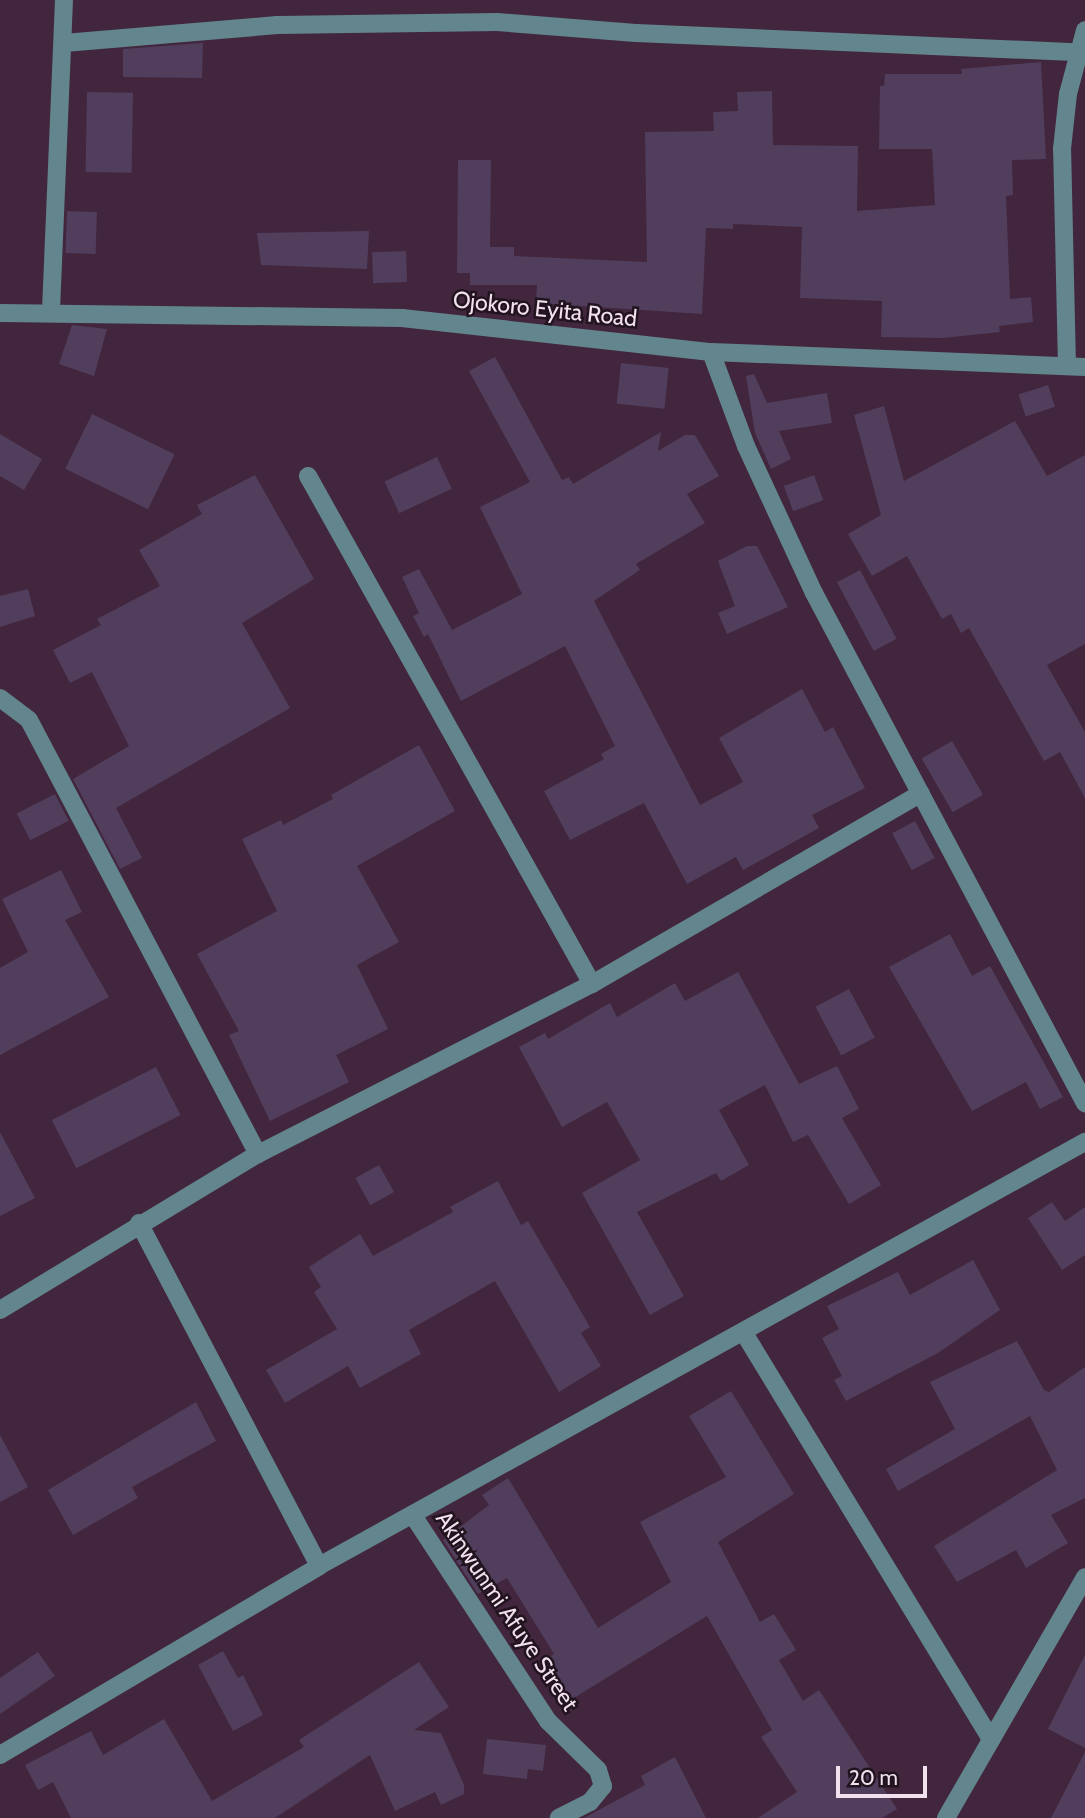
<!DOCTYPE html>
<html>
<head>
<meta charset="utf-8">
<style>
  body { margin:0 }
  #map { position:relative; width:1085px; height:1818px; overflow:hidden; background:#41263d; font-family:Cabin,sans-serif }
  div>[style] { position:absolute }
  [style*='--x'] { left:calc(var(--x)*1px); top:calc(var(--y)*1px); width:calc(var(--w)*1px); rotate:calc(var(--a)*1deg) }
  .building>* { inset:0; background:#513e5c; transform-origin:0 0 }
  .minor>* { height:18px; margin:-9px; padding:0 9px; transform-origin:9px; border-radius:9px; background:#63858d }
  span { translate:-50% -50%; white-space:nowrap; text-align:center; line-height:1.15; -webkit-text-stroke:5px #21141e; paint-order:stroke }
  .street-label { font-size:23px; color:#f3e0ef }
  .scale { position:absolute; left:836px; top:1766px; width:91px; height:32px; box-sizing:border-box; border:4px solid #f3e0ef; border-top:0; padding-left:9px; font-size:21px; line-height:24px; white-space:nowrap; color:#f3e0ef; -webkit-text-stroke:5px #21141e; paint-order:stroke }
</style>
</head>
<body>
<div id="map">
  <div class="building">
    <div style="clip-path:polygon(203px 43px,202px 78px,123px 77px,123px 49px)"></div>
    <div style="clip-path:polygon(1041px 62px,1046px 159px,1012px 160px,1013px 195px,1006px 196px,1010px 299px,1031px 297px,1033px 322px,999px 326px,1000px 332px,943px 338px,881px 337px,882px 301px,800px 298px,802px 227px,733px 224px,733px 229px,706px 228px,702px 314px,536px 303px,537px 285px,470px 285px,470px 273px,457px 273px,458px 160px,491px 160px,490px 247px,514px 247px,514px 256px,647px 262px,645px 132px,714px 131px,713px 112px,738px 111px,737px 92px,772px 91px,773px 145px,858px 146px,857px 211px,935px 205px,932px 149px,879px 149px,880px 86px,884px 86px,885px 74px,962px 74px,961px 69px)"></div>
    <div style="left:87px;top:92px;width:46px;height:80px;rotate:1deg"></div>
    <div style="left:67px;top:211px;width:30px;height:42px;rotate:2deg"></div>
    <div style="clip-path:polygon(369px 231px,367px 269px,261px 265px,257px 233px)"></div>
    <div style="left:406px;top:251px;width:31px;height:34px;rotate:88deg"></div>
    <div style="clip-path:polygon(72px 325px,107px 329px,94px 376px,59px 364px)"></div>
    <div style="clip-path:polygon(495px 357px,562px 480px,569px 477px,573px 484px,661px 432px,658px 451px,685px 435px,695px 435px,719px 476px,687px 494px,705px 523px,636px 564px,640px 570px,594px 601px,700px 805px,743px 782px,719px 738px,802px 689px,825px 732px,833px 727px,865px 788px,812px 815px,819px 828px,743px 870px,736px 857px,687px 884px,644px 803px,570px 840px,544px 791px,604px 759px,601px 754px,615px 746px,565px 646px,461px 701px,428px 634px,424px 637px,413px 616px,419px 613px,402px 577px,419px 569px,452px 630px,522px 594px,480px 507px,530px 482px,469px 371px)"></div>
    <div style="left:621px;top:363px;width:48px;height:41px;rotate:6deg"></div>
    <div style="clip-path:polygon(754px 374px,767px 403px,827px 393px,832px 423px,779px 431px,791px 459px,771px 469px,755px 433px,746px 376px)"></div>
    <div style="left:1048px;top:385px;width:23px;height:31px;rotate:72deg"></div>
    <div style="clip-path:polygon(884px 406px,904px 481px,1015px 421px,1047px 476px,1085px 455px,1085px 644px,1047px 665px,1085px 732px,1085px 798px,1060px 752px,1044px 761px,969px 628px,961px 633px,951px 614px,942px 619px,907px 556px,872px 576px,848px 534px,881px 515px,854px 415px)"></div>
    <div style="left:92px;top:414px;width:92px;height:61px;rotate:26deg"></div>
    <div style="clip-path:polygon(0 434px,42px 459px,24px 490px,0 476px)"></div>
    <div style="left:437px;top:457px;width:35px;height:58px;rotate:65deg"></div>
    <div style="clip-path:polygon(255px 475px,314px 579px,242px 623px,290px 708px,116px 808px,142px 858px,120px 869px,73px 779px,129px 746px,92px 672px,70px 683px,53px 650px,101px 625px,97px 619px,160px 586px,139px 550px,202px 514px,197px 505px)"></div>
    <div style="left:814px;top:475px;width:27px;height:32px;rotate:70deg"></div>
    <div style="clip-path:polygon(747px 546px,757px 546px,788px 607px,727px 634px,718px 613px,735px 606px,718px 561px)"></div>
    <div style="left:860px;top:570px;width:78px;height:26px;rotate:62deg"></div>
    <div style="clip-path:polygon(28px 589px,35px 616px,0 627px,0 596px)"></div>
    <div style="left:952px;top:741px;width:62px;height:35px;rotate:60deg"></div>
    <div style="clip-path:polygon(419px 745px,455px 811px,357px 866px,399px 942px,357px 965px,388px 1029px,336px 1055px,349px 1082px,270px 1121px,229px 1035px,239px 1031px,197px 954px,277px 911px,242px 839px,281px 820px,283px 825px,333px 799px,331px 795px)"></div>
    <div style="left:55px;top:794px;width:30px;height:43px;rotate:63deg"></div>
    <div style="left:915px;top:821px;width:42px;height:26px;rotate:62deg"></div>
    <div style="clip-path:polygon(61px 870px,82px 912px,65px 920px,109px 997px,0 1055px,0 968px,28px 952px,2px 899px)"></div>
    <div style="clip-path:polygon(950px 934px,972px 976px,990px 966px,1063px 1097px,1040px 1109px,1026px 1082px,972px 1111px,889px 967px)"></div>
    <div style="clip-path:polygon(738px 972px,799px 1084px,837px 1066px,859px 1109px,842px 1118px,881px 1185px,849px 1204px,808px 1135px,793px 1142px,765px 1085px,719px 1110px,749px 1165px,721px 1181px,716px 1173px,637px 1212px,684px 1296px,650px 1315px,582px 1193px,640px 1160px,607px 1102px,562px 1127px,519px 1047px,545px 1033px,548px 1039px,610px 1003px,617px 1017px,675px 983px,685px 1001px)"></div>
    <div style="left:849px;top:989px;width:55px;height:38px;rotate:62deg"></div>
    <div style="left:156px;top:1067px;width:54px;height:117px;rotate:63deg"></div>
    <div style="clip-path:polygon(0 1132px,35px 1198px,0 1216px)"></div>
    <div style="left:379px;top:1165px;width:31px;height:27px;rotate:61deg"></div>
    <div style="clip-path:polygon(498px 1181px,521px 1225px,528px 1221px,590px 1327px,581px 1333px,601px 1366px,559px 1392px,495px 1281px,409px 1330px,421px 1354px,360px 1388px,348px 1366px,285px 1403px,266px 1370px,337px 1329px,314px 1292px,321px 1287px,309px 1267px,360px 1234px,373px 1256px,453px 1212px,450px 1207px)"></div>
    <div style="clip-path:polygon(1052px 1202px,1065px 1221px,1085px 1207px,1085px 1255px,1062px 1270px,1028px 1218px)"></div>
    <div style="clip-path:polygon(973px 1260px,1000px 1310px,938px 1353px,846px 1401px,834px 1380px,842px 1376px,822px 1338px,839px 1329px,827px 1306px,898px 1272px,910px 1295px)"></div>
    <div style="clip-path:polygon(1017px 1341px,1044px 1390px,1049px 1392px,1085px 1367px,1085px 1498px,1051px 1515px,1068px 1543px,1026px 1568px,1016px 1550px,957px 1582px,934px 1546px,1057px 1470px,1030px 1416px,898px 1491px,886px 1469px,955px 1429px,930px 1382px)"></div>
    <div style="clip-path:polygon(731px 1391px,794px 1494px,718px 1542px,760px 1622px,774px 1614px,796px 1650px,779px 1660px,803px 1701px,819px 1690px,897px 1809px,882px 1818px,758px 1818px,797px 1792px,761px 1737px,772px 1730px,707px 1616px,569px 1701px,543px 1661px,554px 1654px,507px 1578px,478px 1594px,443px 1540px,489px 1505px,482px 1495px,508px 1478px,598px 1628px,671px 1582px,640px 1522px,726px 1477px,689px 1416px)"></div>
    <div style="clip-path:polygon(196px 1402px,216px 1441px,132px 1487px,138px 1498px,73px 1535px,48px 1490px)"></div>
    <div style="clip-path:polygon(0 1435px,28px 1487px,0 1502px)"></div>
    <div style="clip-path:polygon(223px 1651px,238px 1678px,243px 1675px,263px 1715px,233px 1731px,198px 1665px)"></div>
    <div style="clip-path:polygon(38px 1652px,55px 1676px,0 1714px,0 1678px)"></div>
    <div style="clip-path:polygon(1085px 1655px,1085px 1748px,1048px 1729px)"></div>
    <div style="clip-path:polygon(419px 1662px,449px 1707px,414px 1730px,441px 1733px,464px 1785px,464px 1794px,441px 1805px,435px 1792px,395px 1811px,370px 1755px,275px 1818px,71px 1818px,53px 1782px,38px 1790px,25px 1765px,91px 1731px,103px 1755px,164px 1719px,212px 1801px,304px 1747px,299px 1740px)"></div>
    <div style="clip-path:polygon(487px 1739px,546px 1745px,543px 1771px,528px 1769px,527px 1779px,483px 1774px)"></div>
    <div style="clip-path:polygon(1085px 1752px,1085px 1818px,1051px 1818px)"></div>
    <div style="clip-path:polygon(675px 1757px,706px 1818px,584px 1818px,645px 1785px,641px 1776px)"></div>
  </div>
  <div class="minor">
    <div style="--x:64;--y:43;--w:214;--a:-4.8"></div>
    <div style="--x:277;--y:25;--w:220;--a:-0.8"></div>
    <div style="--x:497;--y:22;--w:139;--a:4.5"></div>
    <div style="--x:636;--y:33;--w:444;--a:2.5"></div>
    <div style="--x:51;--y:310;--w:310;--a:-87.6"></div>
    <div style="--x:0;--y:313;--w:402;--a:0.7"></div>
    <div style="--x:402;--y:318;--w:311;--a:6.3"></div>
    <div style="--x:711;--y:352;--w:374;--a:2.3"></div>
    <div style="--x:711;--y:352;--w:100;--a:69.6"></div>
    <div style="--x:746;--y:446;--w:162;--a:65.2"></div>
    <div style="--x:814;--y:593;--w:578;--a:62.02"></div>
    <div style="--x:1067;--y:366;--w:217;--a:-91.3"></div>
    <div style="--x:1062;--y:149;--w:55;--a:-83.8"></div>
    <div style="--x:1068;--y:94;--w:66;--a:-75.1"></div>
    <div style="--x:308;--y:476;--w:582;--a:60.79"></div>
    <div style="--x:0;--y:698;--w:36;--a:37"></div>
    <div style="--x:29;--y:720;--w:491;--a:62.2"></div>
    <div style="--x:139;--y:1223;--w:387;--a:62.3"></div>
    <div style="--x:0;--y:1310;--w:301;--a:-31.2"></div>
    <div style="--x:258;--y:1154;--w:375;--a:-27"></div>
    <div style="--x:592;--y:984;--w:380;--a:-30.1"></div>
    <div style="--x:744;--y:1333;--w:476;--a:58.7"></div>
    <div style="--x:414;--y:1517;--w:244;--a:56.7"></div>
    <div style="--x:548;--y:1721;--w:70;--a:44.4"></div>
    <div style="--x:598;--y:1770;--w:17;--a:73"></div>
    <div style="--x:603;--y:1786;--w:21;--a:129"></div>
    <div style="--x:590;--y:1802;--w:35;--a:153"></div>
    <div style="--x:0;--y:1755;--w:371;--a:-30.6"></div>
    <div style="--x:319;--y:1566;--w:876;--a:-28.97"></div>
    <div style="--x:946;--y:1818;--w:278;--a:-60"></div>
  </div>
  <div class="street-label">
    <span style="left:545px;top:309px;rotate:6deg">Ojokoro Eyita Road</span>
    <span style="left:507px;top:1611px;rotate:56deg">Akinwunmi Afuye Street</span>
  </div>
  <div class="scale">20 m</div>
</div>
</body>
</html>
